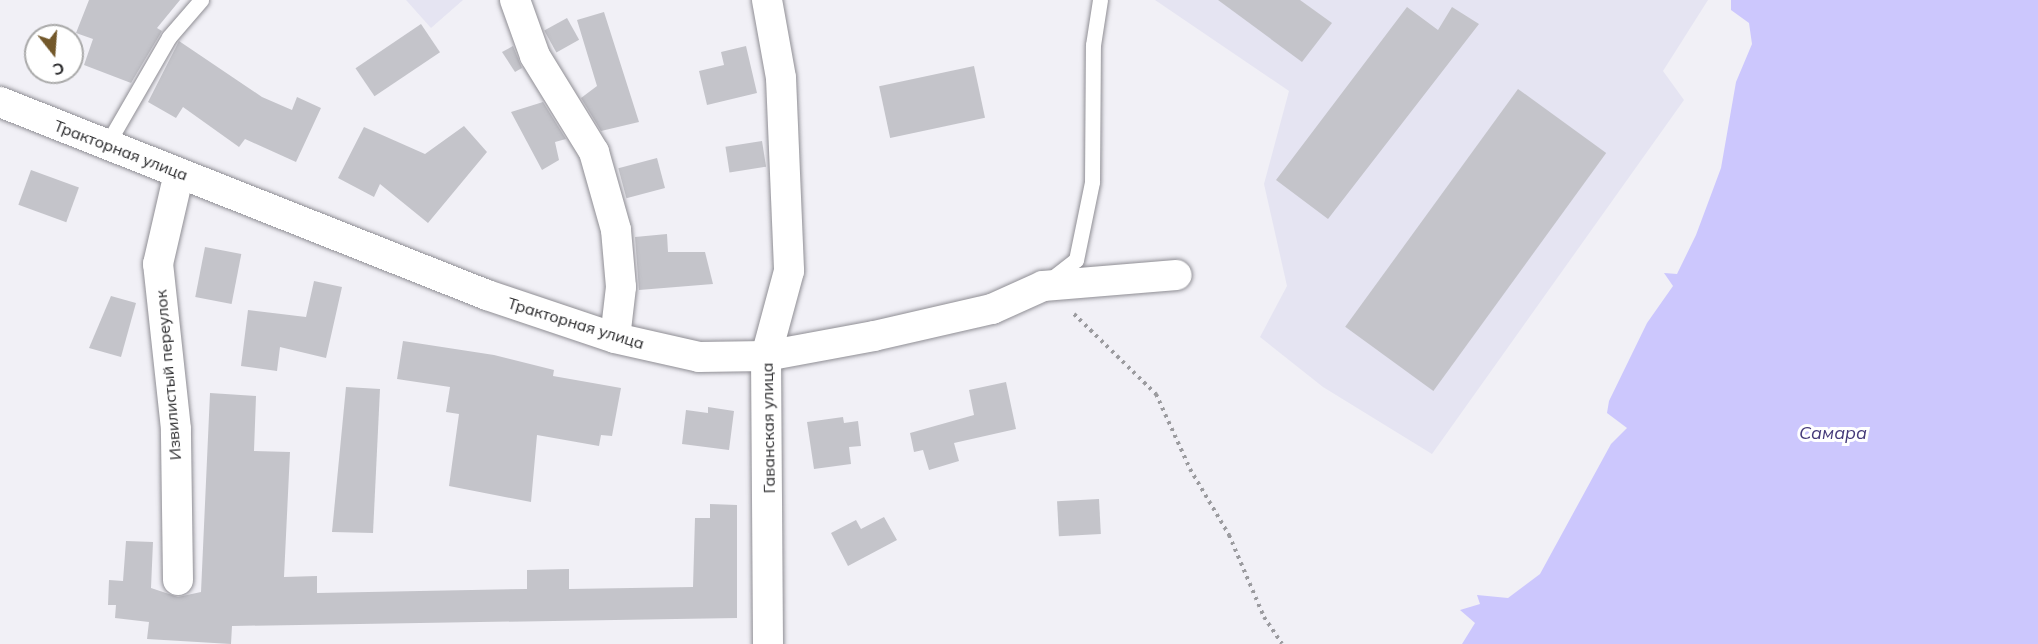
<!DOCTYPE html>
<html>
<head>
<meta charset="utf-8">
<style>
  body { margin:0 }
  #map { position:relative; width:2038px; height:644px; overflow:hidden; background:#f1f0f6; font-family:Mulish,sans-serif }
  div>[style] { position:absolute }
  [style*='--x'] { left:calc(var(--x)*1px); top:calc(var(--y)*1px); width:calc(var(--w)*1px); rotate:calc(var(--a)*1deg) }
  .built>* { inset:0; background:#e5e4f2 }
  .water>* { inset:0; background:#ccc7fd }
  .building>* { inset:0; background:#c4c4ca; transform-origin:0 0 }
  .path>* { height:4px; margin-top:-2px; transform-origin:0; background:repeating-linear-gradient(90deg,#9b9b9f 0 3px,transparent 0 7.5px) }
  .roads { filter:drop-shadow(0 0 2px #8f8e94) drop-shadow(0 0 2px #8f8e94) }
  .lane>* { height:15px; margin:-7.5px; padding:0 7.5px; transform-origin:7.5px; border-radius:7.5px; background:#fff }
  .street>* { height:30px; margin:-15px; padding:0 15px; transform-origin:15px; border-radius:15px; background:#fff }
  span { translate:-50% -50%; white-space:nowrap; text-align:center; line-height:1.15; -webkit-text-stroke:6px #fff; paint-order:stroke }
  .street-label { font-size:16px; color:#272729 }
  .water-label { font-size:18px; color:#453a7a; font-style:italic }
  .north { position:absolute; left:24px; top:24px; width:60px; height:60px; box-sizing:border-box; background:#fff; border:2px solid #a9a9a9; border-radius:50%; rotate:163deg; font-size:16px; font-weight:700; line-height:24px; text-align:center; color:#272729 }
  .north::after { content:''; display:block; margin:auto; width:21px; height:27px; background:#73582a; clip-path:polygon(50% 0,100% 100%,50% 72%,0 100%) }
</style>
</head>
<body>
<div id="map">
  <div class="built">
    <div style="clip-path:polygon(406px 0,463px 0,431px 28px)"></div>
    <div style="clip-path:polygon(1155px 0,1708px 0,1663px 71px,1684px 100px,1432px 454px,1323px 387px,1260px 337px,1287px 286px,1264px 184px,1289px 91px)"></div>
  </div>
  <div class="water">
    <div style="clip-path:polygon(1731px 0,2038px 0,2038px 644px,1462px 644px,1475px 623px,1460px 610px,1480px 604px,1477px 595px,1508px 598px,1540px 574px,1611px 444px,1627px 428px,1607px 413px,1609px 401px,1647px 323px,1673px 286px,1664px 273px,1677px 274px,1696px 235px,1721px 168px,1736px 82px,1752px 44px,1749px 23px,1731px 10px)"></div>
  </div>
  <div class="building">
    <div style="clip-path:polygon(89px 0,180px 0,157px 28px,162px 31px,131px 83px,84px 65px,93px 39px,76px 33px)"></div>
    <div style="clip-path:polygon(1218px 0,1300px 0,1332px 23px,1302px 62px)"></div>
    <div style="clip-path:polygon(1407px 7px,1438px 30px,1452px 7px,1479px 24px,1328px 219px,1276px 180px)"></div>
    <div style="clip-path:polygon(604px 12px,639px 122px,601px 131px,581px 98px,597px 86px,577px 20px)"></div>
    <div style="left:567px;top:18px;width:25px;height:26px;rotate:61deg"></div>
    <div style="left:421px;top:24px;width:34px;height:79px;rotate:56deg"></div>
    <div style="clip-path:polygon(179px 41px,262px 97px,292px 110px,297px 97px,321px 108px,296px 162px,245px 139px,239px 147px,183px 107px,176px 118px,148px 102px)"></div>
    <div style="clip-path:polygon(513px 46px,522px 68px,515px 72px,502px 52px)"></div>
    <div style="clip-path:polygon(746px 46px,757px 93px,707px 105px,699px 71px,724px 65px,721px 52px)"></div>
    <div style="left:974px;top:66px;width:53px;height:97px;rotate:78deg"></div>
    <div style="left:1518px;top:89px;width:109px;height:294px;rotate:36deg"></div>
    <div style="clip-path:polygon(543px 102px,566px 139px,555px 142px,559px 160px,542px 170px,511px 112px)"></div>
    <div style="clip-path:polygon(464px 126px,487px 152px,428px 223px,380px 184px,374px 197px,338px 178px,364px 127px,425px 154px)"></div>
    <div style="left:762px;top:141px;width:26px;height:37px;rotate:81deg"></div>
    <div style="left:657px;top:158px;width:31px;height:40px;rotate:75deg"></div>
    <div style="left:31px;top:170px;width:51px;height:37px;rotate:20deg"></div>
    <div style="clip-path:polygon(667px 234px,668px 252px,705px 252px,713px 284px,639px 290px,635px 237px)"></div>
    <div style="left:205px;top:247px;width:37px;height:51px;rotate:11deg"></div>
    <div style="clip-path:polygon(314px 281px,342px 287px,326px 358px,280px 347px,277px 371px,241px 366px,248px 310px,306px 317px)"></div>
    <div style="clip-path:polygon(111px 296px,136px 303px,121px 357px,89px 348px)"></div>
    <div style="clip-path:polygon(403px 341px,494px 355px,554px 370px,553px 376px,621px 388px,612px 436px,601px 435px,599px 446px,537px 435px,531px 502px,449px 486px,459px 414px,446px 412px,450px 387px,397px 379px)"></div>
    <div style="clip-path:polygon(1006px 382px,1016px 429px,954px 443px,959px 461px,929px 470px,923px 450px,914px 452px,910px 433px,974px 415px,969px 390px)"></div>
    <div style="clip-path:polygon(346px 387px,380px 389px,373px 533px,332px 532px)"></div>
    <div style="clip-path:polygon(210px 393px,256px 396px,254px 451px,290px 452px,284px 577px,317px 576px,317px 593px,527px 589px,527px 570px,569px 569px,569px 589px,693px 587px,695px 518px,710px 518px,710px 504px,737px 505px,737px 618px,232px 626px,231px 644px,147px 639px,149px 622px,115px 618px,116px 605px,108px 605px,109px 580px,123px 581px,126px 541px,153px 542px,151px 588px,178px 597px,201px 592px)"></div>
    <div style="clip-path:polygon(708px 407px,734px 411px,729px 450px,682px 444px,686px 410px,708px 413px)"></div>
    <div style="clip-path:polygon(843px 417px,844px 423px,858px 421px,861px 446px,849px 447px,851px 464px,814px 469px,807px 422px)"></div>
    <div style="left:1099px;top:499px;width:35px;height:42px;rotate:87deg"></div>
    <div style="clip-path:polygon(884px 517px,897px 540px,848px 566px,831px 533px,856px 520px,861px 529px)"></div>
  </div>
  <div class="path">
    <div style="--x:1074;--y:314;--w:115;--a:44.3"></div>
    <div style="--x:1156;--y:394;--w:82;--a:65.6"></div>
    <div style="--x:1190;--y:469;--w:77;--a:59.4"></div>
    <div style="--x:1229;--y:535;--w:89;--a:66.9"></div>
    <div style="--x:1264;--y:617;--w:32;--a:56"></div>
  </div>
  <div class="roads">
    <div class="lane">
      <div style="--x:106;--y:146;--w:126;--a:-60"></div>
      <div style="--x:169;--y:37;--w:49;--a:-49.1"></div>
      <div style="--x:1050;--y:280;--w:33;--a:-38"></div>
      <div style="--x:1076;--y:260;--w:80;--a:-78.4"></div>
      <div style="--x:1092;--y:182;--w:137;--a:-89.6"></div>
      <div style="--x:1093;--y:45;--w:46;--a:-81.2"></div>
    </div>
    <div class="street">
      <div style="--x:515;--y:0;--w:59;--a:70.3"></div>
      <div style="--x:535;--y:56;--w:113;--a:58.4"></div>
      <div style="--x:594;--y:152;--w:81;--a:74.2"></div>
      <div style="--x:616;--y:230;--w:57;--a:85"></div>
      <div style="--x:621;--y:287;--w:51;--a:96.7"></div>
      <div style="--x:767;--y:0;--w:79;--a:79.8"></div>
      <div style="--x:781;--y:78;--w:193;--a:87.6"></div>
      <div style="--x:789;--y:271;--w:88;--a:105.1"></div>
      <div style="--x:766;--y:356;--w:288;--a:89.6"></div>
      <div style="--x:0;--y:102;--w:524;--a:21.62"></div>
      <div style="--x:487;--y:295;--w:135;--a:18.6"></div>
      <div style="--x:615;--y:338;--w:86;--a:12.7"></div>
      <div style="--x:699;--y:357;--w:67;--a:-0.9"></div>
      <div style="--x:766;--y:356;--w:110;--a:-10.5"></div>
      <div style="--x:874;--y:336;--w:121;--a:-12.9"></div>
      <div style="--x:992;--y:309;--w:56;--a:-24.3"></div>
      <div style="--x:1043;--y:286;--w:134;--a:-4.7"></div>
      <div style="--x:178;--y:580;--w:151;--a:-90.8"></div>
      <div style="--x:176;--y:429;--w:166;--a:-96.2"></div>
      <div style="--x:158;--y:264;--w:93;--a:-77"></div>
    </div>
  </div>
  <div class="street-label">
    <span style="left:121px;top:150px;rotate:21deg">Тракторная улица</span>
    <span style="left:576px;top:323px;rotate:17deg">Тракторная улица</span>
    <span style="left:168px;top:375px;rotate:-95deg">Извилистый переулок</span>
    <span style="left:768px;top:428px;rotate:-91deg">Гаванская улица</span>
  </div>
  <div class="water-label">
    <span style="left:1833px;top:433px">Самара</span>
  </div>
  <div class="north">С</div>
</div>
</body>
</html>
